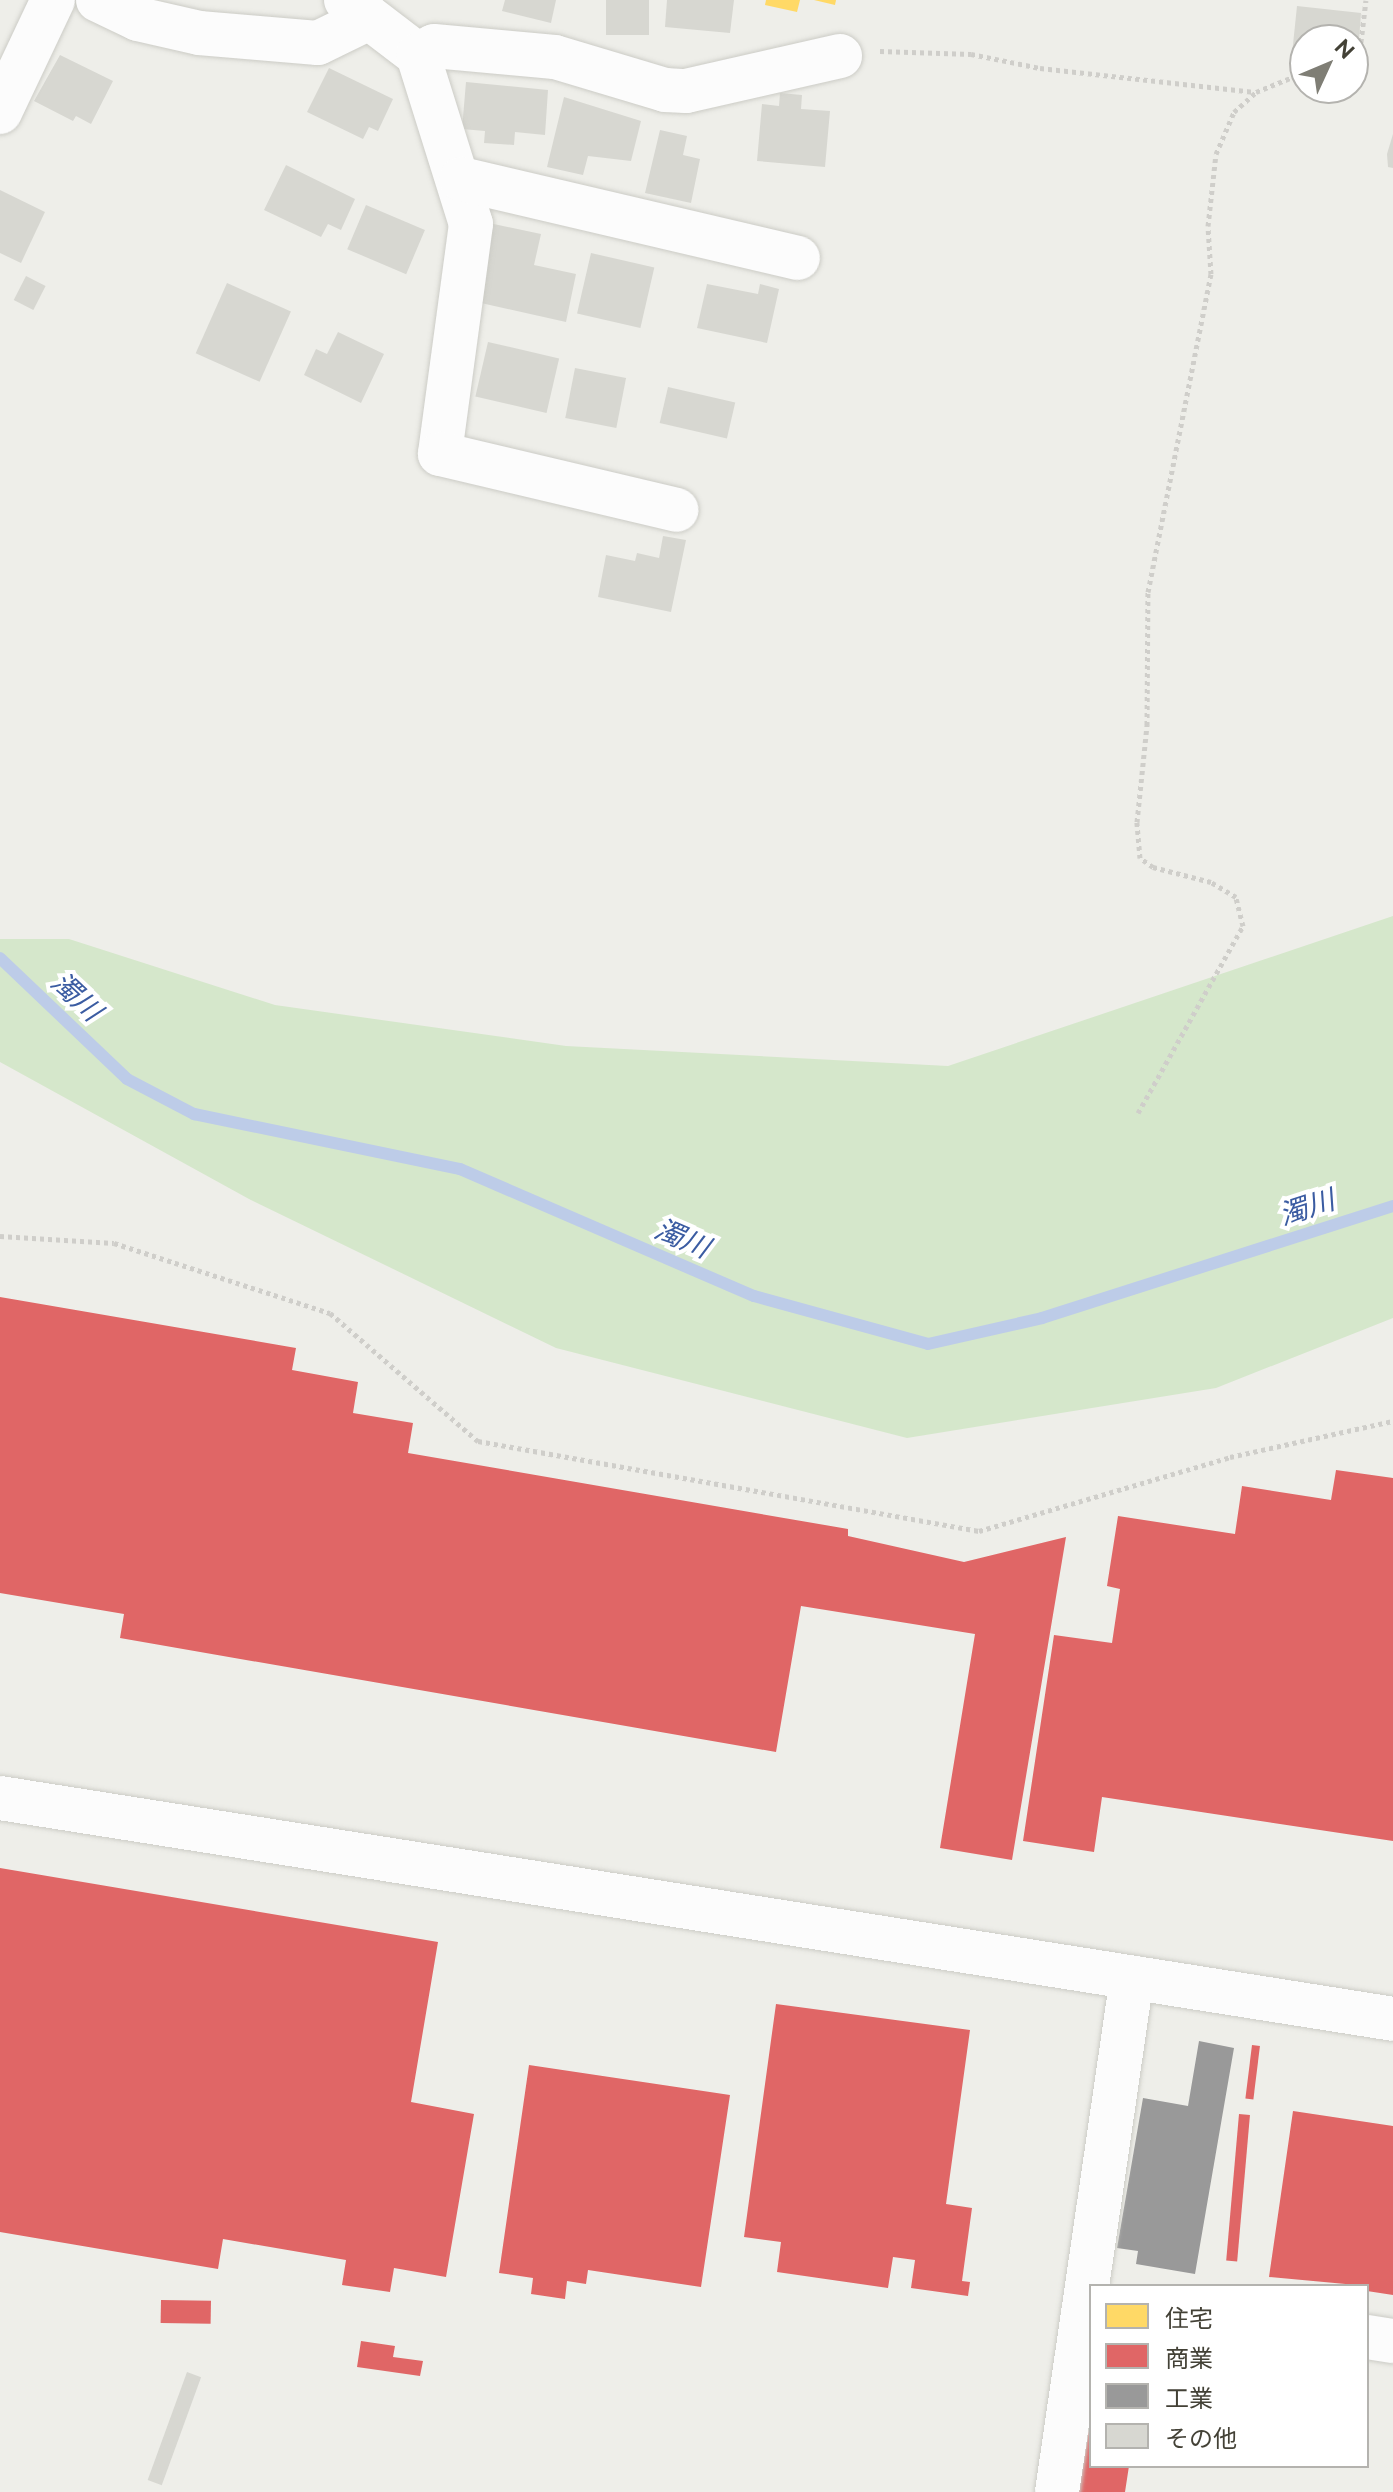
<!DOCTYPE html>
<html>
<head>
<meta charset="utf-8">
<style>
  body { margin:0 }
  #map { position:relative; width:1393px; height:2492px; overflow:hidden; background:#eeeee9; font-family:Raleway,"Noto Sans JP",sans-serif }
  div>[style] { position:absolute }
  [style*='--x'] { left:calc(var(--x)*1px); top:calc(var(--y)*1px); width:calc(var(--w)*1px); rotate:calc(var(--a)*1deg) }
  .green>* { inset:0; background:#d5e7cb }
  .homes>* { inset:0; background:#ffd966 }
  .shops>* { inset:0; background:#e06666; transform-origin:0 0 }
  .industry>* { inset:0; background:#999 }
  .stream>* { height:12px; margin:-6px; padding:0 6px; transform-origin:6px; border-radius:6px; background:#bdcce8 }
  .building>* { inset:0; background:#d7d7d1; transform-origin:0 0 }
  .path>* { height:5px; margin-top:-2.5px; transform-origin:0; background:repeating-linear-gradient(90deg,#cfceca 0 4px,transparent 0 8px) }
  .roads { filter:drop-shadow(0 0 2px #ccccc6) drop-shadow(0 0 2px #ccccc6) }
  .minor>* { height:44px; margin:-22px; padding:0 22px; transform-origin:22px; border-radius:22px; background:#fcfcfc }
  .tertiary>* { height:44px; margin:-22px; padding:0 22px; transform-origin:22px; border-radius:22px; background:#fcfcfc }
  span { translate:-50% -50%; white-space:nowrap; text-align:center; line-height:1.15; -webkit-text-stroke:8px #fff; paint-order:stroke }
  .water-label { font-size:28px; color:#3b5ca2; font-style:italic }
  .legend { position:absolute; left:1089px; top:2284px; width:280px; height:184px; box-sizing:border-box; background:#fff; border:2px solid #b4b3af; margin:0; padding:10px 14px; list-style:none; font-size:24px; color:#434136 }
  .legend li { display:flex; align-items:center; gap:16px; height:40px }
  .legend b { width:40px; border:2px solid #b4b3af }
  .north { position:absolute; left:1289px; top:24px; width:80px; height:80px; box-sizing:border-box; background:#fff; border:2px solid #b4b3af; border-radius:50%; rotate:46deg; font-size:22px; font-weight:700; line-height:32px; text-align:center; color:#434136 }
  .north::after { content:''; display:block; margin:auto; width:28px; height:36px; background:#7f7e75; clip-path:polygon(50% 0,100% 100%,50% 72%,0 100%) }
</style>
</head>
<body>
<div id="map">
  <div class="green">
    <div style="clip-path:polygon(1393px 916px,1393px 1318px,1216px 1388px,907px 1438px,556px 1348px,249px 1199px,0 1062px,0 939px,69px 939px,275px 1005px,566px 1046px,948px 1066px)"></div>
  </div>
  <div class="homes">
    <div style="clip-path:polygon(766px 0,800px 0,797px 12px,765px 5px)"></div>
    <div style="clip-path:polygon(814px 0,836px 0,835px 5px)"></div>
  </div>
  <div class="shops">
    <div style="clip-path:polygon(0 1297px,296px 1348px,292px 1370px,358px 1382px,353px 1413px,413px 1423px,408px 1453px,848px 1529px,848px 1536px,964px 1562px,1066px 1537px,1012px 1860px,940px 1848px,975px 1634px,801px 1606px,776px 1752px,120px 1638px,124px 1614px,0 1593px)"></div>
    <div style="clip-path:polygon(1336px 1470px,1393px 1478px,1393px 1841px,1102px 1797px,1094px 1852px,1023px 1841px,1054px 1635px,1112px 1643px,1120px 1589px,1107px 1586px,1118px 1516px,1235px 1534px,1242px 1486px,1331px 1500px)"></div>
    <div style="clip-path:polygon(0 1868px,438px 1942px,411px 2102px,474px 2114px,446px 2277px,394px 2268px,390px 2292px,342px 2285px,346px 2260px,223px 2239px,218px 2269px,0 2232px)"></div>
    <div style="clip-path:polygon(776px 2004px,970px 2030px,946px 2204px,972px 2208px,962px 2281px,970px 2282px,968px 2296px,911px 2288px,915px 2260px,893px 2257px,888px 2288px,777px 2272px,781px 2242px,744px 2237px)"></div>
    <div style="left:1252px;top:2045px;width:8px;height:54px;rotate:7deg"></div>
    <div style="clip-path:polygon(529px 2065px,730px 2095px,701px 2287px,588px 2270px,586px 2284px,567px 2281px,565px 2299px,531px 2294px,533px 2278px,499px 2273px)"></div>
    <div style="clip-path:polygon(1293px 2111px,1393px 2126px,1393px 2295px,1367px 2291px,1367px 2286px,1269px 2277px)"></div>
    <div style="left:1239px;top:2114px;width:11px;height:147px;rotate:5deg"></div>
    <div style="left:161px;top:2300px;width:50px;height:23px;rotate:1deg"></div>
    <div style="clip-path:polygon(361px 2341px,395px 2346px,393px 2357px,423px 2361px,420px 2376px,357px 2367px)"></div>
    <div style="clip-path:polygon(1089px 2430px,1091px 2466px,1129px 2466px,1125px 2492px,1079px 2492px)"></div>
  </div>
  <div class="industry">
    <div style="clip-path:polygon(1199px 2041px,1234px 2048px,1195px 2274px,1136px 2264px,1138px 2251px,1117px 2248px,1143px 2098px,1188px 2106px)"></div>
  </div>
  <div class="stream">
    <div style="--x:0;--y:958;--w:175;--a:43.6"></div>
    <div style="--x:127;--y:1079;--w:76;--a:27.6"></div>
    <div style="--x:194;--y:1114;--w:272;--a:11.7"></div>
    <div style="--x:460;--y:1169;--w:320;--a:23.4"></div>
    <div style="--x:754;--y:1296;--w:180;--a:15.4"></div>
    <div style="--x:928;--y:1344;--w:117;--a:-12.8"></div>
    <div style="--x:1042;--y:1318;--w:368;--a:-17.7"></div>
  </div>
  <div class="building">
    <div style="clip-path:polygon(505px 0,556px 0,551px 23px,502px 11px)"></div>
    <div style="left:606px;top:0;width:43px;height:35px"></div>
    <div style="clip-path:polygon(667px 0,734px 0,730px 33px,665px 27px)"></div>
    <div style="clip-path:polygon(1297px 6px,1361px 13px,1359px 40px,1305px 40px,1305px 56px,1292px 54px)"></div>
    <div style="clip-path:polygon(60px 55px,113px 81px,91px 124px,76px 116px,73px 121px,34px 101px)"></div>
    <div style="clip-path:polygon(329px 68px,393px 99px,378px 131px,369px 127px,363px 139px,307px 112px)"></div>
    <div style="clip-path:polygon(466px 82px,548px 90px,545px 135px,515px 132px,514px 145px,484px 143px,485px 131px,462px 129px)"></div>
    <div style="clip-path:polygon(780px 93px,802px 95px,801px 109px,830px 111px,825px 167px,757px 161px,762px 104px,779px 106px)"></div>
    <div style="clip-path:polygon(564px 97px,641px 121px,631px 161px,588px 156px,583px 175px,547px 167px)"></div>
    <div style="clip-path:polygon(660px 130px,687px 136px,683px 155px,700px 159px,691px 203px,645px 193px)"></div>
    <div style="clip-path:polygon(1393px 134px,1393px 168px,1388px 167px,1387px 154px)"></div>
    <div style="clip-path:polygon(286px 165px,355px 199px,341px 230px,328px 224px,321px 237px,264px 210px)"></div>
    <div style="clip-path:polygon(0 190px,45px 212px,21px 263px,0 253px)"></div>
    <div style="left:366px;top:205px;width:64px;height:48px;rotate:23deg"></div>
    <div style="clip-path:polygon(489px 223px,541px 234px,534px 265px,576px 274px,566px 322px,472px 301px)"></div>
    <div style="left:591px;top:253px;width:65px;height:62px;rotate:13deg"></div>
    <div style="left:26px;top:276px;width:22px;height:27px;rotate:27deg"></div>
    <div style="left:227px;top:283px;width:70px;height:77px;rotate:24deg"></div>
    <div style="clip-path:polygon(707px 284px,758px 294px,760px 284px,779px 289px,767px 343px,697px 328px)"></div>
    <div style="clip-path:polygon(338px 332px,384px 354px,361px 403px,304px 375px,316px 349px,327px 354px)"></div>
    <div style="left:488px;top:342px;width:73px;height:56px;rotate:13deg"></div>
    <div style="left:575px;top:368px;width:52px;height:51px;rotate:11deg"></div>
    <div style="left:668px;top:387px;width:69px;height:37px;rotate:13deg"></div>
    <div style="clip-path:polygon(663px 536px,686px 540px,671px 612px,598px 597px,606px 555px,635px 561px,637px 553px,659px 558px)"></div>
    <div style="left:187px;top:2372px;width:15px;height:115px;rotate:20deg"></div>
  </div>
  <div class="path">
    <div style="--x:880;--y:51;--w:91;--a:1.9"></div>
    <div style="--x:971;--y:54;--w:70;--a:11.5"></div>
    <div style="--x:1040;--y:68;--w:216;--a:6.4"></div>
    <div style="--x:1353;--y:53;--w:8;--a:-23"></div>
    <div style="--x:1360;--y:50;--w:50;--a:-83.2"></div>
    <div style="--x:1138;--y:1113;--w:214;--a:-60.7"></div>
    <div style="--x:1243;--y:926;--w:30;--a:-104"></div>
    <div style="--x:1236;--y:897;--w:29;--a:-149"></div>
    <div style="--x:1211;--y:882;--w:60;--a:-165.5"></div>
    <div style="--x:1153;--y:867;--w:16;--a:-145"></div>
    <div style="--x:1140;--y:858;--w:36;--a:-95"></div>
    <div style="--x:1137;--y:822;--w:98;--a:-84.1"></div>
    <div style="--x:1147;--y:725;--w:133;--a:-89.6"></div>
    <div style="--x:1148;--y:592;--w:324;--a:-78.8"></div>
    <div style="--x:1211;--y:274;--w:48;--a:-93.6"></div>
    <div style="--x:1208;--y:226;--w:72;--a:-83.7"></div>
    <div style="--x:1216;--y:154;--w:46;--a:-66.8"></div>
    <div style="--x:1234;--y:112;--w:30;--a:-42"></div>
    <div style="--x:1256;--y:92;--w:53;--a:-22.2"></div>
    <div style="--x:0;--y:1236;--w:114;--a:3.5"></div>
    <div style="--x:114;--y:1243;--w:227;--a:18"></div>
    <div style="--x:330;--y:1313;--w:196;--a:40.9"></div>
    <div style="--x:478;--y:1441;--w:509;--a:10.18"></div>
    <div style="--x:979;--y:1531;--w:262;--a:-16.4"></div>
    <div style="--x:1230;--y:1457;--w:167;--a:-12.5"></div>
  </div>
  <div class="roads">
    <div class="minor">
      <div style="--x:98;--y:0;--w:44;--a:25.4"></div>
      <div style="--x:138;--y:19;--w:63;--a:12.9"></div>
      <div style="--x:199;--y:33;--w:119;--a:4.8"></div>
      <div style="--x:318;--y:43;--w:57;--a:-26.1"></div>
      <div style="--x:346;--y:0;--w:91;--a:37.4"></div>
      <div style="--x:418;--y:55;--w:177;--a:72.6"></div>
      <div style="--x:471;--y:224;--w:232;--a:97.7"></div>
      <div style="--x:440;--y:454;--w:243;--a:13.3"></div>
      <div style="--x:418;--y:55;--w:18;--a:-29"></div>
      <div style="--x:434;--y:46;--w:121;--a:5.2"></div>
      <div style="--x:555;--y:57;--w:115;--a:16.7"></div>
      <div style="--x:665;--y:90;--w:21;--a:3"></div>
      <div style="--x:686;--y:91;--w:158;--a:-12.8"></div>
      <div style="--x:0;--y:112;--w:124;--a:-64.7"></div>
      <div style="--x:461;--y:179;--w:346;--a:13.2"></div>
      <div style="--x:1367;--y:2337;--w:26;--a:9"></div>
      <div style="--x:1057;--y:2492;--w:520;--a:-81.71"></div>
    </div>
    <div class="tertiary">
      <div style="--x:0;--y:1798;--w:1410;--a:9.01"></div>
    </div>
  </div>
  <div class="water-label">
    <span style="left:76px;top:997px;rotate:43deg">濁川</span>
    <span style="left:1307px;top:1208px;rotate:-18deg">濁川</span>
    <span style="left:682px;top:1239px;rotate:23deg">濁川</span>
  </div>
  <ul class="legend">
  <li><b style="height:22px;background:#ffd966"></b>住宅</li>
  <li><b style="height:22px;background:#e06666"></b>商業</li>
  <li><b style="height:22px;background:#999"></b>工業</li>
  <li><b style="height:22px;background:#d7d7d1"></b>その他</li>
  </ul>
  <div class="north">N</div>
</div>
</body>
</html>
